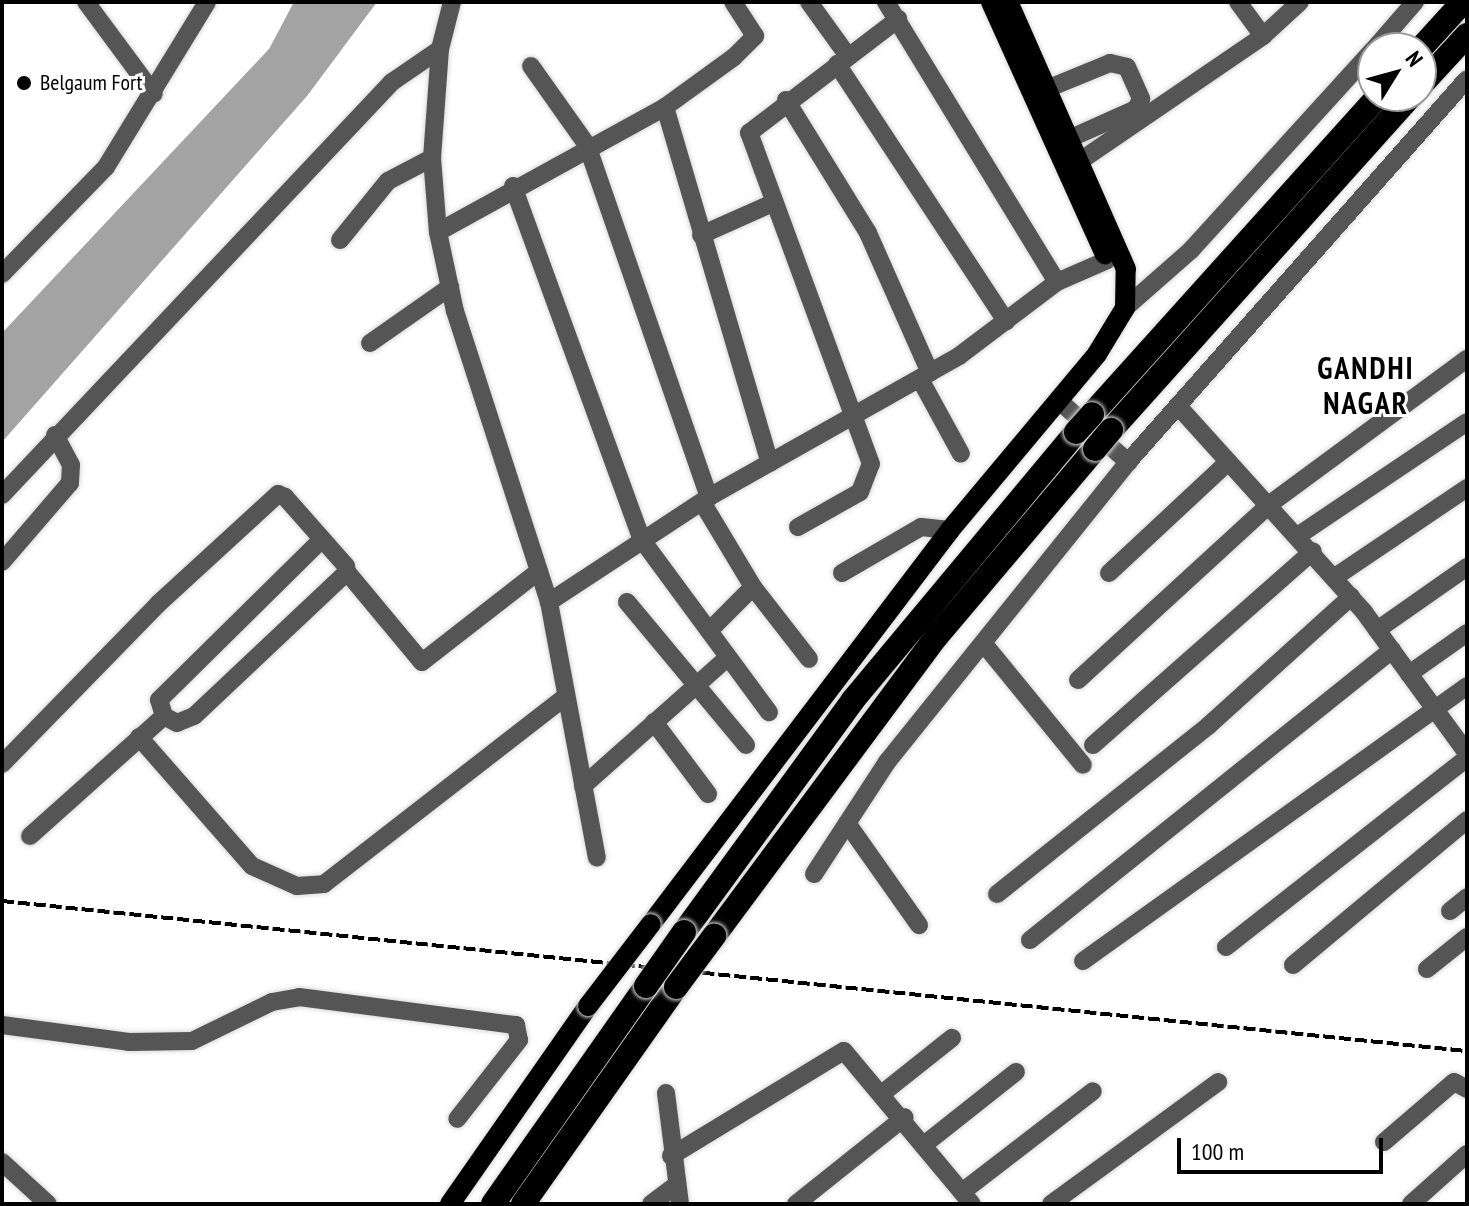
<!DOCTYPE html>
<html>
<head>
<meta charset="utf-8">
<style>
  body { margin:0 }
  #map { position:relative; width:1469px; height:1206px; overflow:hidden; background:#fff; font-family:"PT Sans Narrow",sans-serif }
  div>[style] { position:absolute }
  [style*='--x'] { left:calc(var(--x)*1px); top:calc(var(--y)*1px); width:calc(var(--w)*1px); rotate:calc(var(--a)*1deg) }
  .water>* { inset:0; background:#a3a3a3 }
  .roads { filter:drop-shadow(0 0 2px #dbdbdb) drop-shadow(0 0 2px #dbdbdb) }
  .minor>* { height:18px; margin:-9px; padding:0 9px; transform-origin:9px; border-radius:9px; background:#555 }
  .major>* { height:20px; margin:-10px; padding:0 10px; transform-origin:10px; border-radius:10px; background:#000 }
  .highway>* { height:24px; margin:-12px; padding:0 12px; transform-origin:12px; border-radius:12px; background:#000 }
  .rail>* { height:4px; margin-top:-2px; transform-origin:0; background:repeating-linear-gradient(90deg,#000 0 12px,transparent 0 16px) }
  .bridges { filter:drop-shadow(0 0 2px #dbdbdb) drop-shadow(0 0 2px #dbdbdb) }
  .major-bridge>* { height:20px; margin:-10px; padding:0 10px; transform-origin:10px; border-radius:10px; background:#000 }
  .highway-bridge>* { height:24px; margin:-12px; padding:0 12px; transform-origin:12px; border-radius:12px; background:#000 }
  .dots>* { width:22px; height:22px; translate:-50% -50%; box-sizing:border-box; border:4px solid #fff; border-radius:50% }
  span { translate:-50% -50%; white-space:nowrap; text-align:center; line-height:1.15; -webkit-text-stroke:6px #fff; paint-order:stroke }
  .poi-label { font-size:22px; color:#000 }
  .left { translate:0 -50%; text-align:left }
  .district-label { font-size:30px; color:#000; font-weight:700; letter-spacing:2px }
  .frame { position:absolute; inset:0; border:4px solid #000; pointer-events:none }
  .north { position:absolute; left:1357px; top:32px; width:80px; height:80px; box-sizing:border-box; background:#fff; border:2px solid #999; border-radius:50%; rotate:53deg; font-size:22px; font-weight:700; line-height:32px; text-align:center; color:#000 }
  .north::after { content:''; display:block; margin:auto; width:28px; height:36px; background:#000; clip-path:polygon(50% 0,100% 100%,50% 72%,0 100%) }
  .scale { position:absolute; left:1177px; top:1138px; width:206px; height:36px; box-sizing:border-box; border:4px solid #000; border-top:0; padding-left:10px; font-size:24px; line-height:28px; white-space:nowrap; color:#000; -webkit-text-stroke:6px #fff; paint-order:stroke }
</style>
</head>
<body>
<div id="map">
  <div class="water">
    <div style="clip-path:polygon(294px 2px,377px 2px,307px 96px,2px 442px,2px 333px,269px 49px)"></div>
  </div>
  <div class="roads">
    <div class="minor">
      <div style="--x:86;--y:2;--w:114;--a:53.5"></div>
      <div style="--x:452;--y:2;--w:49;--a:104.3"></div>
      <div style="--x:440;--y:49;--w:109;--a:94.2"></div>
      <div style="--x:432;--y:158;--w:74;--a:85.4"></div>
      <div style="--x:438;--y:232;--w:81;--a:77.9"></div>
      <div style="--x:455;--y:311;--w:306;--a:72.1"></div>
      <div style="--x:549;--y:602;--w:260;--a:79.4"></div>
      <div style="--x:809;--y:2;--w:67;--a:54.2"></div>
      <div style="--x:886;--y:2;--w:328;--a:58.6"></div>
      <div style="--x:1238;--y:2;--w:42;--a:53.7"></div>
      <div style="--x:1375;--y:48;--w:61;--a:-49"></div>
      <div style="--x:837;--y:64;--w:308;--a:56.7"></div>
      <div style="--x:531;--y:66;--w:97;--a:54.7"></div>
      <div style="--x:587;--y:145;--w:373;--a:70.9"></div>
      <div style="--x:1049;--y:88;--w:66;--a:-22.3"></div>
      <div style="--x:1110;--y:63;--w:17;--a:13"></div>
      <div style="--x:1127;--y:67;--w:35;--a:66"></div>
      <div style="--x:1141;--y:99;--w:11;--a:117"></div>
      <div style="--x:1136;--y:109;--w:71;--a:156"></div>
      <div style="--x:786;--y:100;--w:156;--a:58.3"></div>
      <div style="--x:868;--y:233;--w:153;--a:66.1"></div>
      <div style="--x:665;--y:107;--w:371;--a:73.6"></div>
      <div style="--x:1080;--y:161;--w:222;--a:-34.3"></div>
      <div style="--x:1263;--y:36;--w:50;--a:-42.6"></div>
      <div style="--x:513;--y:186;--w:377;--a:70"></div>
      <div style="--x:642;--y:540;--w:214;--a:53.6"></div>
      <div style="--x:438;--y:232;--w:259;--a:-28.8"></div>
      <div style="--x:665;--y:107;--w:85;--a:-35.9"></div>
      <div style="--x:734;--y:57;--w:30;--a:-45"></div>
      <div style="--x:755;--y:36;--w:40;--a:-122.9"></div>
      <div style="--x:701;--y:235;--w:79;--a:-24"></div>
      <div style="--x:340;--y:240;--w:76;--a:-50.9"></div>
      <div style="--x:388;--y:181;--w:50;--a:-27.6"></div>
      <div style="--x:2;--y:274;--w:149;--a:-45.8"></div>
      <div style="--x:106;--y:167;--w:193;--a:-58.5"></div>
      <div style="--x:1125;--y:308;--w:88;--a:-41.3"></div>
      <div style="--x:1191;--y:250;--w:270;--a:-47.7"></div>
      <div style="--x:370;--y:343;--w:98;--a:-35"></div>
      <div style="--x:920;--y:379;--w:85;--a:61.3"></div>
      <div style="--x:1058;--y:400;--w:94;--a:41.5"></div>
      <div style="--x:1178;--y:406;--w:278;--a:47.9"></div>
      <div style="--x:1364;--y:612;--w:175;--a:53.9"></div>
      <div style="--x:2;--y:495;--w:568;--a:-46.64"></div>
      <div style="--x:392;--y:82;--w:58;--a:-34.5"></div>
      <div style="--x:702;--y:502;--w:99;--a:59"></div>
      <div style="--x:753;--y:587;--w:91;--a:52.1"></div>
      <div style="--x:798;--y:527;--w:71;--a:-29.4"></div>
      <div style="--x:860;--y:492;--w:30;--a:-69"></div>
      <div style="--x:871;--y:464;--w:353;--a:-110.2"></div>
      <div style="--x:749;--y:133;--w:188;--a:-37.4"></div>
      <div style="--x:1299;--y:535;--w:202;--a:-33.9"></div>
      <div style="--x:2;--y:562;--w:104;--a:-49.3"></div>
      <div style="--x:70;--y:483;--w:18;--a:-87"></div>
      <div style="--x:71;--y:465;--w:34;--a:-118"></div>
      <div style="--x:347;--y:572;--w:117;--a:50.2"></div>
      <div style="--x:422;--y:662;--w:148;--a:-37.9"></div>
      <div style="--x:842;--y:573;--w:91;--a:-30.2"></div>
      <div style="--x:921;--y:527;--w:29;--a:6"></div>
      <div style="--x:1109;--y:573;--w:163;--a:-43"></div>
      <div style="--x:1335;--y:577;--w:159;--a:-34"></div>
      <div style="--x:549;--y:602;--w:191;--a:-33.3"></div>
      <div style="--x:709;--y:497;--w:287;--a:-29.4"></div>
      <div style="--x:959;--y:356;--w:123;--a:-37.1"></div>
      <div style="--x:1057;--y:282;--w:55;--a:-23.7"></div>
      <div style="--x:627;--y:602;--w:186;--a:50.2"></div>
      <div style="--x:1377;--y:630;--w:110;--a:-35"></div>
      <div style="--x:709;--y:631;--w:62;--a:-45"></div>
      <div style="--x:984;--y:644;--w:156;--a:50.7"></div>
      <div style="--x:1409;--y:674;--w:71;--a:-35.3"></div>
      <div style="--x:1078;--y:680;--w:260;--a:-42.5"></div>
      <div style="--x:1270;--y:504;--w:245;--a:-36.4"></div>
      <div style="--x:654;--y:722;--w:90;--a:53.1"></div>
      <div style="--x:139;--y:737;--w:171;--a:48.8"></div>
      <div style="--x:252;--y:866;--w:49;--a:24"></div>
      <div style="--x:297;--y:886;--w:27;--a:-4"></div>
      <div style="--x:324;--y:884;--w:306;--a:-37.8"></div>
      <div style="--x:1093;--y:745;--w:293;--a:-41.4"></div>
      <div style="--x:2;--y:764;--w:223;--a:-45.7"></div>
      <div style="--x:158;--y:604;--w:163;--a:-42.5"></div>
      <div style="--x:278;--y:494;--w:8;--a:23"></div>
      <div style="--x:285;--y:497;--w:92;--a:48.5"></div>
      <div style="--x:346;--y:566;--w:6;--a:81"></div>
      <div style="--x:347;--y:572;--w:210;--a:136.7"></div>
      <div style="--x:194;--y:716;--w:18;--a:158"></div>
      <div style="--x:177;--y:723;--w:15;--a:-152"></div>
      <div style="--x:164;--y:716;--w:17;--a:-107"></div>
      <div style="--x:159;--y:700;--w:229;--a:-44.6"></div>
      <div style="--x:583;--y:786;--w:193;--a:-41.6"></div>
      <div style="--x:847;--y:823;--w:125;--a:54.8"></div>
      <div style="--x:30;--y:836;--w:180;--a:-41.8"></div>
      <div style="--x:814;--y:874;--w:134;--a:-56.9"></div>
      <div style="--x:887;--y:762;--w:385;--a:-51.2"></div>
      <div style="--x:1128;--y:462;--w:511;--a:-48.49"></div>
      <div style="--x:997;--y:894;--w:270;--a:-38.5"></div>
      <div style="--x:1208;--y:726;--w:193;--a:-42.1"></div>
      <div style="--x:1450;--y:911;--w:22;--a:-39"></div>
      <div style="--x:1030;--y:940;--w:464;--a:-38.7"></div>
      <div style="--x:1226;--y:947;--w:306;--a:-38.1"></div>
      <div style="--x:1083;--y:961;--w:472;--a:-35.6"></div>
      <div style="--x:1293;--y:965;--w:226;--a:-39.8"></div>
      <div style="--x:1427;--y:969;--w:51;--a:-38.7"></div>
      <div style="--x:2;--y:1025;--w:128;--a:7.6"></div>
      <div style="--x:129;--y:1042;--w:63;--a:-0.9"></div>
      <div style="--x:192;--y:1041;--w:89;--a:-26"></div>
      <div style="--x:272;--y:1002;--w:27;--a:-10"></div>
      <div style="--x:299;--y:997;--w:219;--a:7.4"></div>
      <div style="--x:516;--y:1025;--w:15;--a:79"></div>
      <div style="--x:519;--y:1040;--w:100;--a:128.1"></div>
      <div style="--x:884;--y:1092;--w:87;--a:-38.5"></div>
      <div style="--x:666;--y:1093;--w:112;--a:82.8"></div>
      <div style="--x:1384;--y:1142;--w:92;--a:-40.6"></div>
      <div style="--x:1454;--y:1082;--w:15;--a:28"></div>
      <div style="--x:925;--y:1144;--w:116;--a:-38.4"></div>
      <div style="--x:671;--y:1156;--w:202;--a:-31.3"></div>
      <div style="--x:844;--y:1051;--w:199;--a:50.1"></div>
      <div style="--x:2;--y:1162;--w:62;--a:42.4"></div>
      <div style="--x:962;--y:1192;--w:165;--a:-37.6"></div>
      <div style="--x:651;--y:1204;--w:30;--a:-37"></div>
      <div style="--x:796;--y:1204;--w:139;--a:-38.6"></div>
      <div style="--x:1051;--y:1204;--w:207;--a:-36.1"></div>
      <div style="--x:1411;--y:1204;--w:75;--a:-41.8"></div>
    </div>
    <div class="major">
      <div style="--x:991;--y:2;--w:277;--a:65.7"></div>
      <div style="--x:651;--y:924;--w:495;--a:-52.8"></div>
      <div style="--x:950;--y:530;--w:229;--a:-50.1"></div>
      <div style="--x:1097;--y:354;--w:54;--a:-58.7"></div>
      <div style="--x:1125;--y:308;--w:39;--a:-89"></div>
      <div style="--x:1126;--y:269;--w:292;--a:-113.8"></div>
      <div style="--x:450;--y:1204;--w:241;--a:-55.1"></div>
    </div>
    <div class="highway">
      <div style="--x:1421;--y:48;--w:62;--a:-47.6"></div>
      <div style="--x:1421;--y:85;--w:68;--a:-47.4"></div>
      <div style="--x:1092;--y:414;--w:428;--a:-48"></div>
      <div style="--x:1111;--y:430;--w:449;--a:-48.1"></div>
      <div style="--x:684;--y:932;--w:287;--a:-53.9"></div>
      <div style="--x:853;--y:700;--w:349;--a:-50.2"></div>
      <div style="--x:714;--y:936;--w:374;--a:-53.4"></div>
      <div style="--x:937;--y:636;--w:245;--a:-49.8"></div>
      <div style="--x:493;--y:1204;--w:266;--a:-54.9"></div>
      <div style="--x:523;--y:1204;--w:266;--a:-54.8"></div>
    </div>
  </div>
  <div class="rail">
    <div style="--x:2;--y:901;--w:1473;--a:5.85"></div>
  </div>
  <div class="bridges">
    <div class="major-bridge">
      <div style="--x:588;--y:1006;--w:103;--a:-52.5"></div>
    </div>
    <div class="highway-bridge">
      <div style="--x:1076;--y:432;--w:24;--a:-48"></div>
      <div style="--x:1095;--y:449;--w:25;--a:-50"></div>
      <div style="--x:646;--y:986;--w:66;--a:-54.9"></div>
      <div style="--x:676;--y:987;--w:64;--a:-53.3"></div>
    </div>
  </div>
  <div class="dots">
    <div style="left:24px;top:83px;background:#000"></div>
  </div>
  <div class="poi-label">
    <span class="left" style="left:40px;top:83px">Belgaum Fort</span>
  </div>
  <div class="district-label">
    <span style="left:1366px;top:385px">GANDHI<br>NAGAR</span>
  </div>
  <div class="frame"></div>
  <div class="north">N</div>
  <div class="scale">100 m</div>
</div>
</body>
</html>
